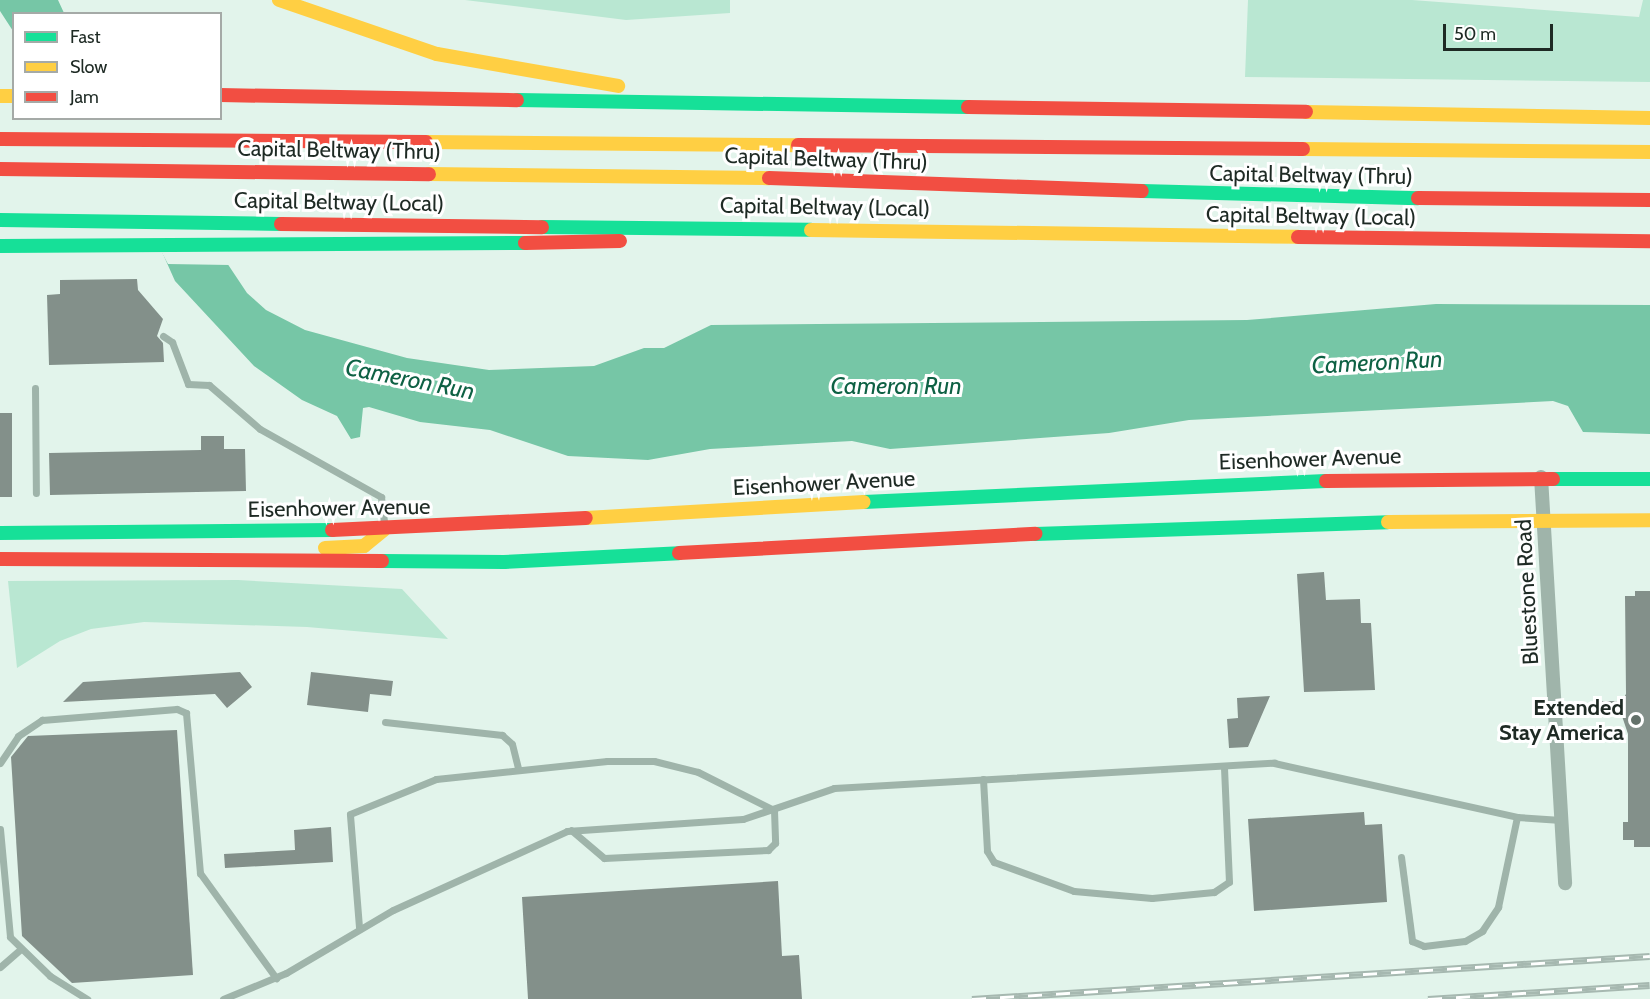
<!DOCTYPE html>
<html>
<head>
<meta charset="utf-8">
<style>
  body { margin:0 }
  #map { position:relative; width:1650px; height:999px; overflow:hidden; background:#e2f4eb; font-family:Cabin,sans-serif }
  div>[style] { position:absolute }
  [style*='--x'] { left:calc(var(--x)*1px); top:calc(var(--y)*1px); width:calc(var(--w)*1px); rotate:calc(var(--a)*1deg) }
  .green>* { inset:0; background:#b9e7d2 }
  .water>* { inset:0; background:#76c6a6 }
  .pier>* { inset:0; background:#e2f4eb }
  .building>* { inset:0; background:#83908a; transform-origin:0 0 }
  .lane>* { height:7px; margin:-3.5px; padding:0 3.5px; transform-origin:3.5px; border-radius:3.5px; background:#9fb4aa }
  .street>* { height:14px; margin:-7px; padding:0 7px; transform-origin:7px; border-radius:7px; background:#9fb4aa }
  .fast>* { height:14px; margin:-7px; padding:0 7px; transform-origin:7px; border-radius:7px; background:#16e098 }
  .slow>* { height:14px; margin:-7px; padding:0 7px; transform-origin:7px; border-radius:7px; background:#ffcf43 }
  .jam>* { height:14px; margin:-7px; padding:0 7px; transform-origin:7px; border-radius:7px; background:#f24e42 }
  .rail>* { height:7px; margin-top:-3.5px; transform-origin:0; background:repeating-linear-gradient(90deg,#fff 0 14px,#a6b8b0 0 28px); box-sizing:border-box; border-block:2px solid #a6b8b0 }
  .dots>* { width:16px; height:16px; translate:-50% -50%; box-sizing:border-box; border:3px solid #fff; border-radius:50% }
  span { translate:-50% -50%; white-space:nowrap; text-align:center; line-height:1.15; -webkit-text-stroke:6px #fff; paint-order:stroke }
  .street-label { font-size:22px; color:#1e2a24 }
  .poi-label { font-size:22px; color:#1e2a24; font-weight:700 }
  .right { translate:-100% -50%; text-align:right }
  .water-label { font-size:24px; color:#0e6144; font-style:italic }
  .legend { position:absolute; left:12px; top:12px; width:210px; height:108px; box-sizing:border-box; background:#fff; border:2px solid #a5aaa7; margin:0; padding:8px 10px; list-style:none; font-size:18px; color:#1e2a24 }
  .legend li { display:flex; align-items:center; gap:12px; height:30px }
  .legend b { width:30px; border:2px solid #a5aaa7 }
  .scale { position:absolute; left:1443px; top:24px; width:110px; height:27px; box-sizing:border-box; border:3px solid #1e2a24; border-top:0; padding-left:8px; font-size:18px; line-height:21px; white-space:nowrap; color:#1e2a24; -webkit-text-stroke:4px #fff; paint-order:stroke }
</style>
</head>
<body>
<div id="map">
  <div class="green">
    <div style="clip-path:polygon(465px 0,730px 0,730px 13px,626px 20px)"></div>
    <div style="clip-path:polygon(1248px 0,1412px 0,1639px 17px,1643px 0,1650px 0,1650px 82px,1245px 77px)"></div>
    <div style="clip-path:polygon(238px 580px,402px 589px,448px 639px,307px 627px,144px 622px,91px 629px,60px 641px,17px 668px,8px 581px)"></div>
  </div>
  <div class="water">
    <div style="clip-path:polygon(0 0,58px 0,64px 13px,14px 14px,13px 31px,0 11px)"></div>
    <div style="clip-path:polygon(207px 233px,247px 293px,266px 310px,305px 330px,407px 358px,489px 370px,594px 366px,644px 348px,664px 348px,711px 325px,1247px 320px,1436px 304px,1650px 305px,1650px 434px,1583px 432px,1568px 406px,1553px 401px,1189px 420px,1109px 433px,890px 449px,852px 441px,710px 449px,648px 460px,568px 456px,490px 430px,420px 422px,369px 407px,363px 408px,360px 437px,351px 439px,337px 416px,302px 400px,254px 366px,175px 281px,154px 234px)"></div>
  </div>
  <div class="pier">
    <div style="clip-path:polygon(91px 118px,158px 120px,191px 171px,209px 232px,230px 265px,168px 264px,152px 234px,147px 179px)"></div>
  </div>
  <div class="building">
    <div style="clip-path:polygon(137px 279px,138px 290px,163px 319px,157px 336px,163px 343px,164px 362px,49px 365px,47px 295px,60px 294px,60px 280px)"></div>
    <div style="left:0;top:413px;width:12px;height:84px"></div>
    <div style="clip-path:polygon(201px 436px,224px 436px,224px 449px,245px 449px,246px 491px,50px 495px,49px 453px,201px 450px)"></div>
    <div style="clip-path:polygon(1324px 572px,1326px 600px,1360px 599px,1361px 623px,1371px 623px,1375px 690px,1304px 692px,1297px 574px)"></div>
    <div style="clip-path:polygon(1635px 591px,1650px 591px,1650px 847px,1634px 847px,1634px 840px,1623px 840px,1623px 822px,1628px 822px,1628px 734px,1622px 716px,1602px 716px,1602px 701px,1622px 701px,1626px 694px,1625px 596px,1635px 596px)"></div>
    <div style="clip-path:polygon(240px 672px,252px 687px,227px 708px,215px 694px,63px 702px,83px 682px)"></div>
    <div style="clip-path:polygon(311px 672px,393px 681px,391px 696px,370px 694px,368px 712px,307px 705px)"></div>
    <div style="clip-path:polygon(1270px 696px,1248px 747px,1229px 748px,1227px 719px,1238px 718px,1237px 698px)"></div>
    <div style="clip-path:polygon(177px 730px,193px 975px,72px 983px,22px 936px,11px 757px,28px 736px)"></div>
    <div style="clip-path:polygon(1364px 812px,1365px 825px,1382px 824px,1387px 902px,1254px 911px,1248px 819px)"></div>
    <div style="clip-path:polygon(331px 827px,333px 862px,225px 868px,224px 854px,295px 850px,294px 830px)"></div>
    <div style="clip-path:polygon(778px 881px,782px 956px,799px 955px,802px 999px,528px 999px,522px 897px)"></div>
  </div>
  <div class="lane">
    <div style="--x:163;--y:336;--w:11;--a:34"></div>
    <div style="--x:172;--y:342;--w:45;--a:69.1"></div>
    <div style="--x:188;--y:384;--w:21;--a:3"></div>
    <div style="--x:209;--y:385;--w:67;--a:40.8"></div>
    <div style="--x:260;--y:429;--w:139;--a:29.3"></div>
    <div style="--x:381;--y:497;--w:31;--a:83"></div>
    <div style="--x:35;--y:388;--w:105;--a:89.5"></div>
    <div style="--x:385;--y:722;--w:118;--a:6.3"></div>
    <div style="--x:502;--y:735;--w:13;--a:42"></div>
    <div style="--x:512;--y:744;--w:25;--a:76"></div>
    <div style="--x:0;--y:763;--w:32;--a:-56"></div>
    <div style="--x:18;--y:736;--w:29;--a:-34"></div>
    <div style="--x:42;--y:720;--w:135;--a:-4.7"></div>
    <div style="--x:177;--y:709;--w:10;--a:24"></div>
    <div style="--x:186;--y:713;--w:161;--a:85"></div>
    <div style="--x:200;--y:873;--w:130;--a:54.1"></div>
    <div style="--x:983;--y:779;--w:72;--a:86.8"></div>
    <div style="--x:987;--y:851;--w:13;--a:58"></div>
    <div style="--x:994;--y:862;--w:85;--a:19.9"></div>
    <div style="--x:1074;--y:891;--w:78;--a:5.1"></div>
    <div style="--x:1152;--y:898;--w:62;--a:-5.5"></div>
    <div style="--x:1214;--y:892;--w:18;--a:-34"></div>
    <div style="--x:1229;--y:882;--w:116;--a:-92.5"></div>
    <div style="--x:0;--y:829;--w:108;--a:84.7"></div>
    <div style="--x:10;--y:937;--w:56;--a:44.3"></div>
    <div style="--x:50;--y:976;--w:44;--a:31.9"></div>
    <div style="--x:1401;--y:857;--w:85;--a:82.5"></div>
    <div style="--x:1412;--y:941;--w:13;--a:23"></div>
    <div style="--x:1424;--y:946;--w:41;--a:-7"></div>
    <div style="--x:1465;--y:941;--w:20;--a:-30"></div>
    <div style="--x:1482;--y:931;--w:29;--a:-56"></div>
    <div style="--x:1498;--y:907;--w:92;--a:-78.1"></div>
    <div style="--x:359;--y:927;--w:113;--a:-94.6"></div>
    <div style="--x:350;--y:814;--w:93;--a:-22.1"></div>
    <div style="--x:436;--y:779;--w:172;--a:-6"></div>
    <div style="--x:607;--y:761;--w:47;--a:0"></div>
    <div style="--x:654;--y:761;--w:45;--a:14"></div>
    <div style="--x:698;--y:772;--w:85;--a:26.6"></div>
    <div style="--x:774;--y:810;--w:33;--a:88"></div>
    <div style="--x:775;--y:843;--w:10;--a:135"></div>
    <div style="--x:768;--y:850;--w:164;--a:177.2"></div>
    <div style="--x:604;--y:858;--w:43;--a:-139.7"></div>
    <div style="--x:0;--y:967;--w:28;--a:-41"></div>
    <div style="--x:223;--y:999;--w:68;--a:-22.4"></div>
    <div style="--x:286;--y:973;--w:124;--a:-30.5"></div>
    <div style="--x:393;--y:910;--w:191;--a:-24.4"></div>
    <div style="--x:567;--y:831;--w:176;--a:-3.9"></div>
    <div style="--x:743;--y:819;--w:96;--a:-18.8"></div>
    <div style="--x:834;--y:788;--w:441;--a:-3.3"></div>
    <div style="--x:1274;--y:763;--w:249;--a:12.5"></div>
    <div style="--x:1517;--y:817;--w:44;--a:3.9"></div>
  </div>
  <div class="street">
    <div style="--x:1541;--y:477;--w:407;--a:86.6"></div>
  </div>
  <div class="fast">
    <div style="--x:517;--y:100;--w:451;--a:0.9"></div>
    <div style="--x:1142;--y:191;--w:276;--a:1.5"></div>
    <div style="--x:0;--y:220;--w:281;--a:0.8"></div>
    <div style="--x:542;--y:227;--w:269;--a:0.6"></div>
    <div style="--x:0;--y:246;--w:525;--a:-0.33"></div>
    <div style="--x:1553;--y:479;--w:97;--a:0"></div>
    <div style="--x:864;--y:502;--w:462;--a:-2.6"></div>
    <div style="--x:0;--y:533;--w:332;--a:-0.5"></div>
    <div style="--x:1035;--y:534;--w:353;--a:-1.9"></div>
    <div style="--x:382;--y:561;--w:122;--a:0.5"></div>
    <div style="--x:504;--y:562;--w:175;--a:-2.9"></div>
  </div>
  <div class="slow">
    <div style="--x:279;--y:0;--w:167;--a:18.9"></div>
    <div style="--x:437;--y:54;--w:184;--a:10"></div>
    <div style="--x:0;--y:96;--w:14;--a:0"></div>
    <div style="--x:1306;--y:112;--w:344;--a:1"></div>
    <div style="--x:426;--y:142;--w:372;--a:0.5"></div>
    <div style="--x:1303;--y:149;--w:347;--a:0.5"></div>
    <div style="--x:429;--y:174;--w:340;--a:0.7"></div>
    <div style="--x:811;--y:230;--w:487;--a:0.8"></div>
    <div style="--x:586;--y:518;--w:278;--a:-3.3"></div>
    <div style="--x:1388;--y:522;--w:262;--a:-0.4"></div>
    <div style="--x:325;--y:548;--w:39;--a:-3"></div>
    <div style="--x:364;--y:546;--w:26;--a:-39"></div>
  </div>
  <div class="jam">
    <div style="--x:220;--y:95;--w:297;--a:1"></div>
    <div style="--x:968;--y:107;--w:338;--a:0.8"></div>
    <div style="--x:0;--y:139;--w:426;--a:0.4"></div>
    <div style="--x:798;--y:145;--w:505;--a:0.45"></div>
    <div style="--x:0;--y:169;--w:429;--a:0.7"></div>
    <div style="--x:769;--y:178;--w:373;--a:2"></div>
    <div style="--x:1418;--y:198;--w:232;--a:0.5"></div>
    <div style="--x:281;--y:224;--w:261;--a:0.7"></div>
    <div style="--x:1298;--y:237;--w:352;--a:0.7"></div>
    <div style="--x:525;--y:243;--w:95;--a:-1.2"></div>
    <div style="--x:1326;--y:481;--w:227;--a:-0.5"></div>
    <div style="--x:332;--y:530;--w:254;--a:-2.7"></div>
    <div style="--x:679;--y:553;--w:357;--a:-3.1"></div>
    <div style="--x:0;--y:559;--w:382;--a:0.3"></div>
  </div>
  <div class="rail">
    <div style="--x:972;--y:999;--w:679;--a:-3.63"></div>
    <div style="--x:1428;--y:999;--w:222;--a:-3.6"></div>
  </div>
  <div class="dots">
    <div style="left:1636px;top:720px;background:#63716a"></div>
  </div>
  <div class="street-label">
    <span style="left:339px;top:150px;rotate:1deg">Capital Beltway (Thru)</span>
    <span style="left:826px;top:159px;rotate:2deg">Capital Beltway (Thru)</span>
    <span style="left:1311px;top:175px;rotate:1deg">Capital Beltway (Thru)</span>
    <span style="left:339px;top:202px;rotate:1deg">Capital Beltway (Local)</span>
    <span style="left:825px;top:207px;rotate:1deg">Capital Beltway (Local)</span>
    <span style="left:1311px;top:216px;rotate:1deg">Capital Beltway (Local)</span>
    <span style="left:1310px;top:459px;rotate:-2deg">Eisenhower Avenue</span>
    <span style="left:824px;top:483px;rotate:-3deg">Eisenhower Avenue</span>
    <span style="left:339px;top:508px;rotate:-1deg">Eisenhower Avenue</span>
    <span style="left:1527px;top:592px;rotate:-93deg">Bluestone Road</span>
  </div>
  <div class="poi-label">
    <span class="right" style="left:1624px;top:720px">Extended<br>Stay America</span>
  </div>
  <div class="water-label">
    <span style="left:1377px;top:362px;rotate:-3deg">Cameron Run</span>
    <span style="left:410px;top:379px;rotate:11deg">Cameron Run</span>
    <span style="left:896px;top:386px">Cameron Run</span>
  </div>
  <ul class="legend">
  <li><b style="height:8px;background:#16e098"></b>Fast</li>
  <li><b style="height:8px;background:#ffcf43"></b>Slow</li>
  <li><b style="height:8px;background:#f24e42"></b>Jam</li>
  </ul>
  <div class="scale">50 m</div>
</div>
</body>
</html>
